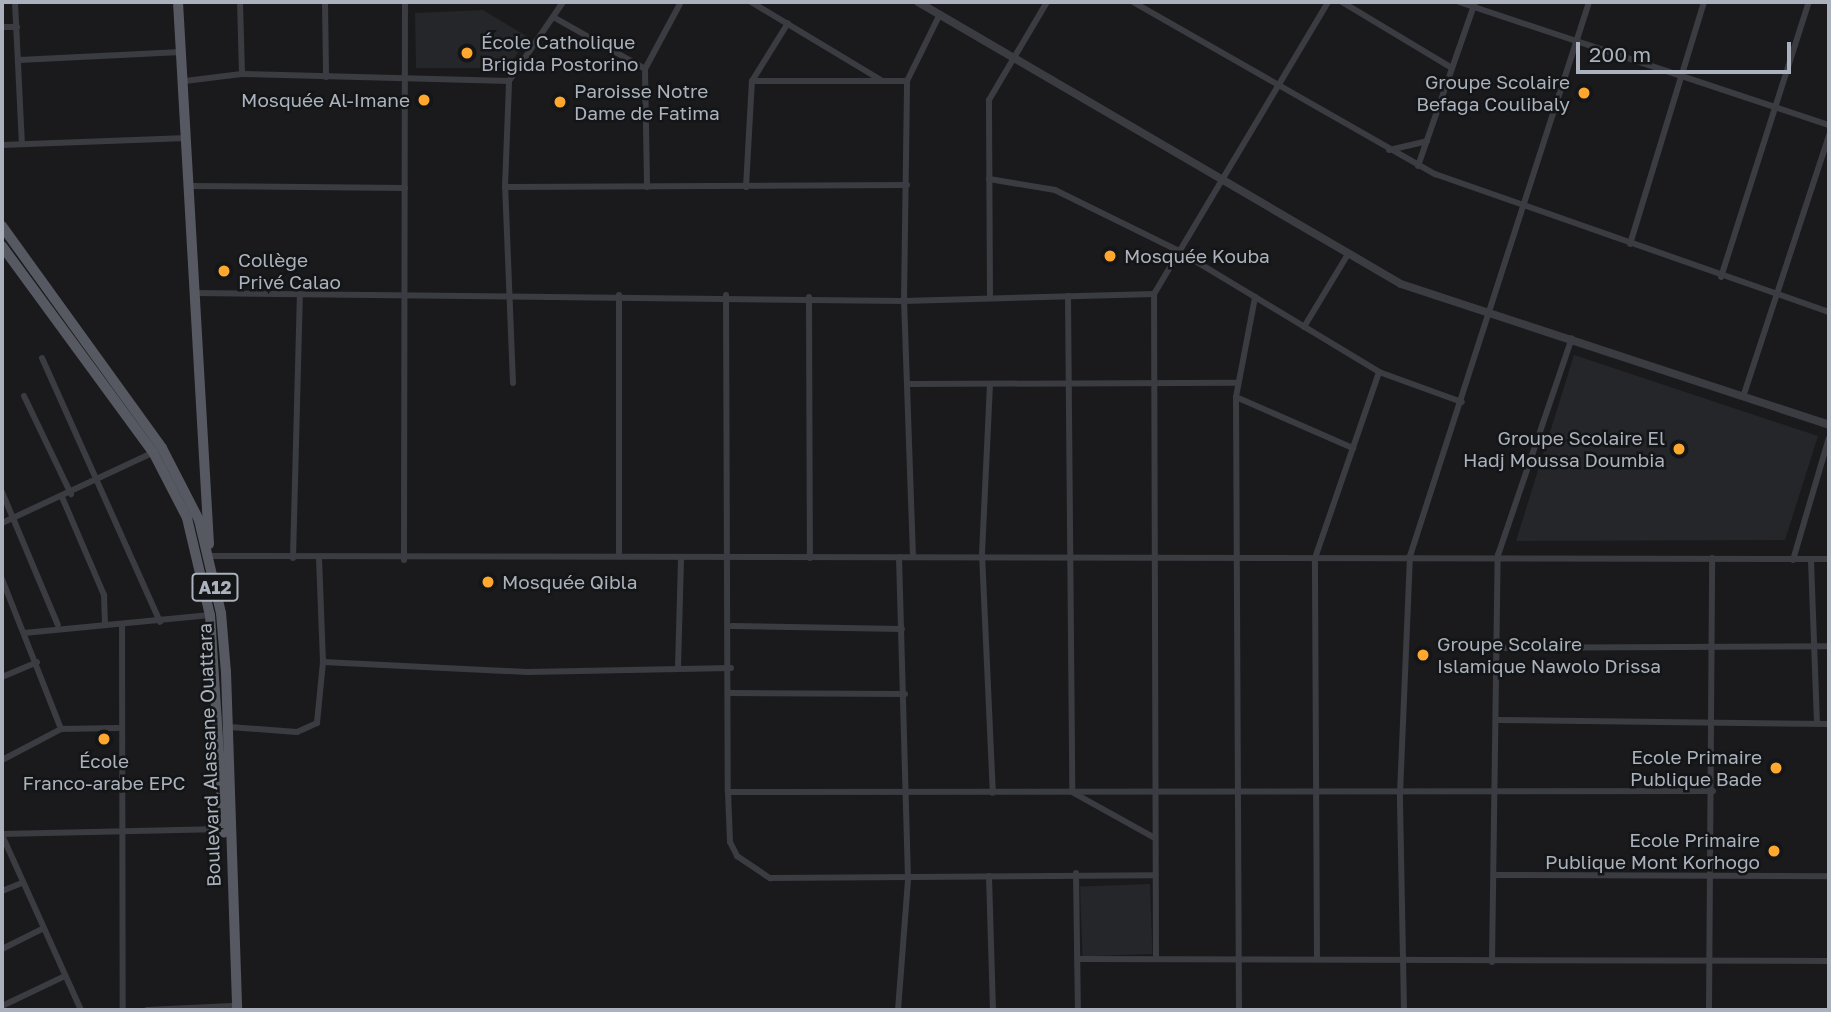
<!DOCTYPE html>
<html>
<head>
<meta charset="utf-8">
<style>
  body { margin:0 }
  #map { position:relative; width:1831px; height:1012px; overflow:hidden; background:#1a1a1c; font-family:"Golos Text",sans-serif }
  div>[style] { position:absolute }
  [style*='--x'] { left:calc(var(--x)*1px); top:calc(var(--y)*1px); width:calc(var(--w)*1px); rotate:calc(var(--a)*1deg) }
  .built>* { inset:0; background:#252629; transform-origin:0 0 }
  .minor>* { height:6px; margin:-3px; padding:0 3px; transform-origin:3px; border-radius:3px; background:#3a3c42 }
  .tertiary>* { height:8px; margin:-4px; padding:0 4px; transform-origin:4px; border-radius:4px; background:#3a3c42 }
  .primary>* { height:10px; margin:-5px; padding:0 5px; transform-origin:5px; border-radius:5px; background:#565961 }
  .dots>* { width:19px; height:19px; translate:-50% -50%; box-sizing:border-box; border:4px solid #141517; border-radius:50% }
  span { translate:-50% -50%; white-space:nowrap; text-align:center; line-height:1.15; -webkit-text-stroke:5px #141517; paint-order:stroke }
  .shield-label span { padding:2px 5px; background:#141517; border:2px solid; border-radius:5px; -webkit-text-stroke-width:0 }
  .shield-label { font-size:18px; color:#abb2bd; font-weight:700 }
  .poi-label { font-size:19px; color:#abb2bd }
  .left { translate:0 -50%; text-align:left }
  .right { translate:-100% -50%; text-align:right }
  .street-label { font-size:19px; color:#abb2bd }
  .frame { position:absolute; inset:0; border:4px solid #abb2bd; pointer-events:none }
  .scale { position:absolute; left:1576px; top:42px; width:215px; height:32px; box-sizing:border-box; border:4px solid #abb2bd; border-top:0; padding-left:9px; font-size:21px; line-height:24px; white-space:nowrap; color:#abb2bd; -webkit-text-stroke:5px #141517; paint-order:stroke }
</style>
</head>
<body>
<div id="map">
  <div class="built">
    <div style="clip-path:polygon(483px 10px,528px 37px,508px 68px,416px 68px,415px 13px)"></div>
    <div style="clip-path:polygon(1574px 355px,1818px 436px,1785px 540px,1516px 541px)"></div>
    <div style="left:1150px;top:884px;width:70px;height:70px;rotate:88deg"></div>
  </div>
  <div class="minor">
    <div style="--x:15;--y:2;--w:142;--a:87.2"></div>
    <div style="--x:240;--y:2;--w:72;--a:88.4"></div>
    <div style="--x:325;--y:2;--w:75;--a:89.2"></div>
    <div style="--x:751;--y:2;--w:152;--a:31"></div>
    <div style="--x:1133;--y:2;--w:348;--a:29.7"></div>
    <div style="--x:1435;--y:174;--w:417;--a:19.3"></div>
    <div style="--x:1342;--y:2;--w:128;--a:31"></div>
    <div style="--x:1459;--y:2;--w:390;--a:18.4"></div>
    <div style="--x:555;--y:18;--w:103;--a:29.5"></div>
    <div style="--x:645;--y:69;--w:118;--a:89"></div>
    <div style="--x:2;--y:27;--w:15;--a:0"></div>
    <div style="--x:19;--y:60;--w:162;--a:-2.8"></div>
    <div style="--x:645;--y:69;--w:76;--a:-61.8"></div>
    <div style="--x:185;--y:81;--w:57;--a:-7"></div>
    <div style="--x:242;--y:74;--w:267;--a:1.5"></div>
    <div style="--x:752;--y:81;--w:155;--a:0"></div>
    <div style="--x:2;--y:145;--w:185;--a:-2.2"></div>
    <div style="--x:1389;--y:150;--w:39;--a:-13"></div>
    <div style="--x:1418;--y:166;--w:174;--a:-70.8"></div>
    <div style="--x:989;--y:179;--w:67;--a:9.5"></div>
    <div style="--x:1055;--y:190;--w:136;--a:26.2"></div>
    <div style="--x:1177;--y:250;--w:236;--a:31.1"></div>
    <div style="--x:1379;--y:372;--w:88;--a:19.9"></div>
    <div style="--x:189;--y:186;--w:216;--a:0.5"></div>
    <div style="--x:505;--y:187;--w:402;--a:-0.3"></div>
    <div style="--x:746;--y:187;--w:106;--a:-86.8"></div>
    <div style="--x:752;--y:81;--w:68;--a:-58.2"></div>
    <div style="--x:1630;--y:244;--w:253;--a:-73"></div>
    <div style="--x:1721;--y:277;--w:289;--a:-72.3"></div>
    <div style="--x:195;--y:293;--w:709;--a:0.65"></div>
    <div style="--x:904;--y:301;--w:250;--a:-1.6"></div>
    <div style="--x:619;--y:295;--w:259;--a:90"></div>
    <div style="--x:726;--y:295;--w:497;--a:89.8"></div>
    <div style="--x:728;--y:792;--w:50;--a:87.7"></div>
    <div style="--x:730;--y:842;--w:16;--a:63"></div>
    <div style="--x:737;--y:856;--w:40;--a:34"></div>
    <div style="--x:770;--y:878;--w:385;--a:-0.4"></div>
    <div style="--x:1068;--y:296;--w:496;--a:89.5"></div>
    <div style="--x:1072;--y:792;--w:95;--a:29"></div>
    <div style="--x:809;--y:297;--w:261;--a:89.8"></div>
    <div style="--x:990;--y:298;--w:198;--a:-90.3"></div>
    <div style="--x:989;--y:100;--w:114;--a:-59.4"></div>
    <div style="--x:1304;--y:327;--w:85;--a:-58.9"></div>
    <div style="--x:42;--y:358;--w:289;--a:65.9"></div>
    <div style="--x:513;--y:383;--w:196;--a:-92.3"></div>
    <div style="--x:505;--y:187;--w:106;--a:-87.8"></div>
    <div style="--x:509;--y:81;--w:96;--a:-55.6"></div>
    <div style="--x:910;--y:384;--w:327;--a:-0.2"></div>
    <div style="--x:990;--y:384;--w:170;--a:92.7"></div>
    <div style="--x:982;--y:554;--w:239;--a:87.4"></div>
    <div style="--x:1744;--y:394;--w:273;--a:-71.8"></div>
    <div style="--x:24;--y:396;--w:109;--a:64.4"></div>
    <div style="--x:1236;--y:397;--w:128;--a:23.6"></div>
    <div style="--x:2;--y:492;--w:144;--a:67.2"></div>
    <div style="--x:62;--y:497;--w:107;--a:66.8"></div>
    <div style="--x:104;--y:595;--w:29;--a:88"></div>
    <div style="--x:2;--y:523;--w:168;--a:-25"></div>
    <div style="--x:207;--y:556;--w:1622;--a:0.11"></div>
    <div style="--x:913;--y:557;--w:256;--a:-92"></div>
    <div style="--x:904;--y:301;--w:220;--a:-89.2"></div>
    <div style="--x:907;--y:81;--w:75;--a:-63.8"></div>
    <div style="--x:293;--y:558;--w:264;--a:-88.5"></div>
    <div style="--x:404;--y:560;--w:558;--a:-89.9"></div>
    <div style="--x:1793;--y:560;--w:127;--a:-73.6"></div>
    <div style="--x:1811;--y:560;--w:164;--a:87.9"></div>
    <div style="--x:2;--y:579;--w:161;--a:68.5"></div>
    <div style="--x:122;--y:624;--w:386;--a:89.9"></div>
    <div style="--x:732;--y:626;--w:170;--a:1"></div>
    <div style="--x:24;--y:633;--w:187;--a:-5.5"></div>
    <div style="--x:1494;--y:648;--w:335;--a:-0.3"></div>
    <div style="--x:323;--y:662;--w:205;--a:2.8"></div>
    <div style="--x:528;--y:672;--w:203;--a:-1.1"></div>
    <div style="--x:678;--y:667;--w:110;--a:-88.4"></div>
    <div style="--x:2;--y:677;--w:38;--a:-23"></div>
    <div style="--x:730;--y:693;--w:175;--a:0.3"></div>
    <div style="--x:1496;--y:720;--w:333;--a:0.7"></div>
    <div style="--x:229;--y:727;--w:68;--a:4.2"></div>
    <div style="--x:297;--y:732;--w:22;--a:-24"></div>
    <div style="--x:317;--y:723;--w:61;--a:-84.4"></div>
    <div style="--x:323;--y:662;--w:104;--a:-92.2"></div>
    <div style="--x:2;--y:760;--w:67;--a:-27.7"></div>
    <div style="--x:61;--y:729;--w:57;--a:-1"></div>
    <div style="--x:728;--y:792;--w:985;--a:-0.06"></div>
    <div style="--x:2;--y:834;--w:222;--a:-1.3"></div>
    <div style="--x:2;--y:835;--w:192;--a:65.7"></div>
    <div style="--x:1076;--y:873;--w:137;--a:89.2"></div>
    <div style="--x:1494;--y:875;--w:335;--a:0.2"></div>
    <div style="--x:989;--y:876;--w:134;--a:88.3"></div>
    <div style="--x:2;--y:891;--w:22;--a:-22"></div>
    <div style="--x:2;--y:949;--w:45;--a:-26.6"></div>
    <div style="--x:1156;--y:958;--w:664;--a:-90.17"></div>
    <div style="--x:1154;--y:294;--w:340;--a:-59.2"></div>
    <div style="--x:1317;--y:958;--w:400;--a:-90.3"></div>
    <div style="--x:1315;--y:558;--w:197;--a:-71"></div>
    <div style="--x:1077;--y:959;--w:752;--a:0.15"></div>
    <div style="--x:1492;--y:962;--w:407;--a:-89.2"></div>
    <div style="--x:1498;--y:555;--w:229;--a:-71.2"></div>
    <div style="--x:2;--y:1006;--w:70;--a:-25.5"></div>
    <div style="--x:147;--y:1010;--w:85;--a:-2.7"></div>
    <div style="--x:898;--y:1010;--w:131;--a:-85.6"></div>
    <div style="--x:908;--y:879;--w:322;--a:-91.6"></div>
    <div style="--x:1239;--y:1010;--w:613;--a:-90.28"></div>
    <div style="--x:1236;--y:397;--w:102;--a:-79.2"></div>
    <div style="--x:1404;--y:1010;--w:216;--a:-91.1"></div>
    <div style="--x:1400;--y:794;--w:238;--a:-87.6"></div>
    <div style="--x:1410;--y:556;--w:582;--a:-72.09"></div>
    <div style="--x:1709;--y:1010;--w:452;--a:-89.6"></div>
  </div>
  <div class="tertiary">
    <div style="--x:918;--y:2;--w:559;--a:30.28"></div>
    <div style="--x:1401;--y:284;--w:451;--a:18.2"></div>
  </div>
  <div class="primary">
    <div style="--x:178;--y:2;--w:543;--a:86.73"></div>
    <div style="--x:2;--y:226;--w:274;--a:54.2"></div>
    <div style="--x:162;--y:448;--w:81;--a:62.8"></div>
    <div style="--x:199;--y:520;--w:96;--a:76.7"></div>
    <div style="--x:221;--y:613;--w:59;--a:85.2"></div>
    <div style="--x:226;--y:672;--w:338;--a:88.1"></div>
    <div style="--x:2;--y:246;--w:255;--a:53.8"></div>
    <div style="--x:153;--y:452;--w:74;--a:62.7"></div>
    <div style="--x:187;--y:518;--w:100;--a:76.7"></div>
    <div style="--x:210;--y:615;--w:218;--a:86.3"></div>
  </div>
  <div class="dots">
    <div style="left:467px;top:53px;background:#ffa72f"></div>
    <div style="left:1584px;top:93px;background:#ffa72f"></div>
    <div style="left:424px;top:100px;background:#ffa72f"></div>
    <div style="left:560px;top:102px;background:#ffa72f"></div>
    <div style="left:1110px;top:256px;background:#ffa72f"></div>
    <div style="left:224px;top:271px;background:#ffa72f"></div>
    <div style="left:1679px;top:449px;background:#ffa72f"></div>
    <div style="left:488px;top:582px;background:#ffa72f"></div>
    <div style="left:1423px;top:655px;background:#ffa72f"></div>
    <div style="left:104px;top:739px;background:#ffa72f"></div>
    <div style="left:1776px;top:768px;background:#ffa72f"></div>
    <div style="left:1774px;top:851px;background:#ffa72f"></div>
  </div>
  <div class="shield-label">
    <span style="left:215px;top:587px">A12</span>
  </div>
  <div class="poi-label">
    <span class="left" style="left:481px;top:53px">École Catholique<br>Brigida Postorino</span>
    <span class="right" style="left:1570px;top:93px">Groupe Scolaire<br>Befaga Coulibaly</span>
    <span class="left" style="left:574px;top:102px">Paroisse Notre<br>Dame de Fatima</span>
    <span class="right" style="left:410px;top:100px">Mosquée Al-Imane</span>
    <span class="left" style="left:1124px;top:256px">Mosquée Kouba</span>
    <span class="left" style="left:238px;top:271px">Collège<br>Privé Calao</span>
    <span class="right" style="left:1665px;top:449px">Groupe Scolaire El<br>Hadj Moussa Doumbia</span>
    <span class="left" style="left:502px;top:582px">Mosquée Qibla</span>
    <span class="left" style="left:1437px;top:655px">Groupe Scolaire<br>Islamique Nawolo Drissa</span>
    <span class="right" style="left:1762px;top:768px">Ecole Primaire<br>Publique Bade</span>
    <span style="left:104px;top:772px">École<br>Franco-arabe EPC</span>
    <span class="right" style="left:1760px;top:851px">Ecole Primaire<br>Publique Mont Korhogo</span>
  </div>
  <div class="street-label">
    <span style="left:209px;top:755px;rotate:-92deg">Boulevard Alassane Ouattara</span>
  </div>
  <div class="frame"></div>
  <div class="scale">200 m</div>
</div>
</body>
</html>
